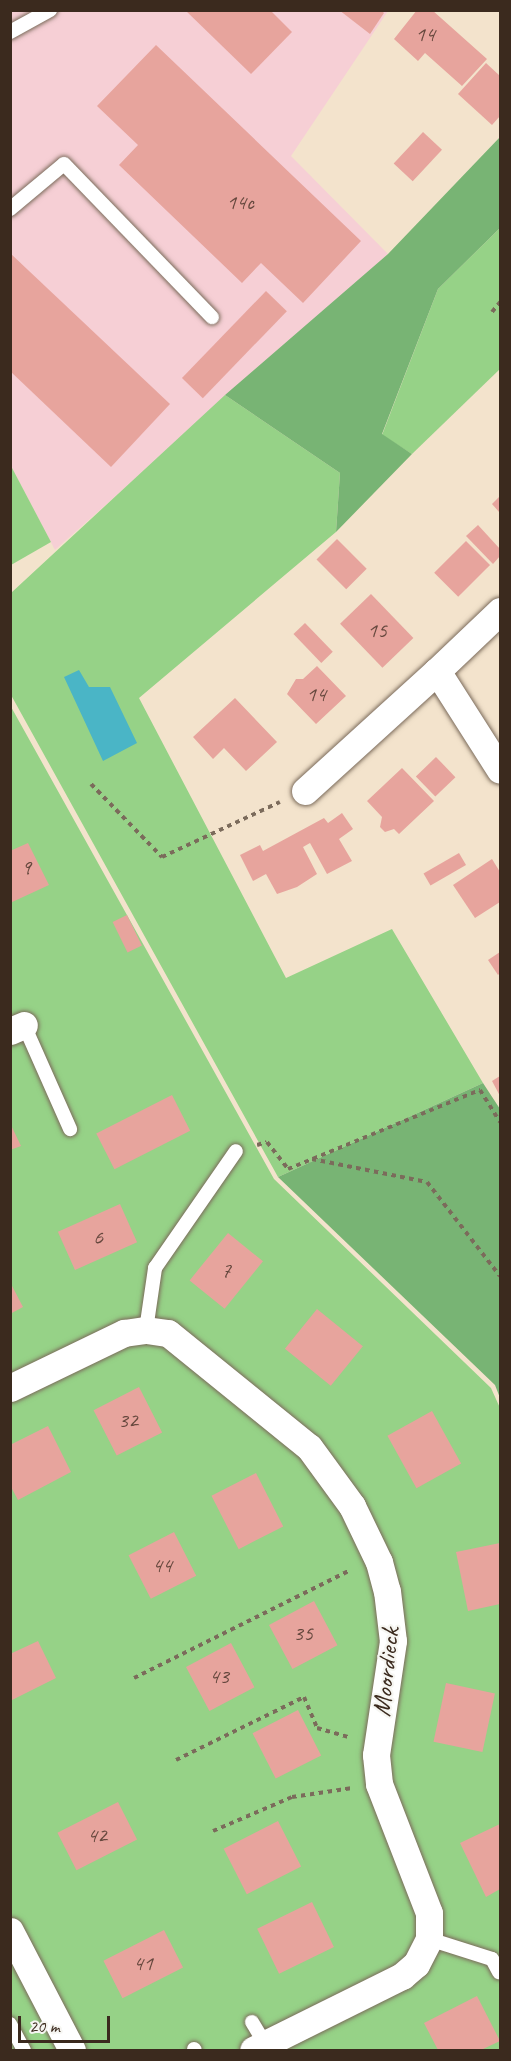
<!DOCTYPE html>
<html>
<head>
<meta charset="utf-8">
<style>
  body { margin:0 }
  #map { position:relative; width:511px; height:2061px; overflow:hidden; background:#f3e3cc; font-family:Caveat,sans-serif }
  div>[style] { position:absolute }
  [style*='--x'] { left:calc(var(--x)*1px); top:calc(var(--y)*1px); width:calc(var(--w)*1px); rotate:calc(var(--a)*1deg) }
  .built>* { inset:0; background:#f6cfd5 }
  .green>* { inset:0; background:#96d287 }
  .forest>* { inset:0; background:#78b474 }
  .water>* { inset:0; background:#4ab5c6 }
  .building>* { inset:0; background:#e7a49d; transform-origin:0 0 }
  .path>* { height:4px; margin-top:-2px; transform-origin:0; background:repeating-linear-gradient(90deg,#7b6b5b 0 4.5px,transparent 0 9px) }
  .roads { filter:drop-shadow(0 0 2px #7b6b5b) drop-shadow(0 0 2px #7b6b5b) }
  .service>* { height:14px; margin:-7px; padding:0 7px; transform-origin:7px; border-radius:7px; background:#fff }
  .minor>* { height:27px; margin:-13.5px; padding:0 13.5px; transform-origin:13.5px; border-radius:13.5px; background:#fff }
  span { translate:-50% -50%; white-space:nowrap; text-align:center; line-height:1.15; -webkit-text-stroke:4.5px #f6f6f2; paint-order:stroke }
  .number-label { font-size:22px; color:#66483e }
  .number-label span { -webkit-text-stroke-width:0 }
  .street-label { font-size:26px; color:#3b2a1e }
  .frame { position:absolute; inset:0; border:12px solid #3b2a1e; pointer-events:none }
  .scale { position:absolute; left:18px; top:2016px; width:92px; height:27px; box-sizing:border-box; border:3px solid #3b2a1e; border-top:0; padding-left:8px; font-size:18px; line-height:21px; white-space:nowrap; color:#3b2a1e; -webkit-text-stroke:4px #f6f6f2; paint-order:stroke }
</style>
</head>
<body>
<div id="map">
  <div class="built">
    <div style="clip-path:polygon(10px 11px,388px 11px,291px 156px,388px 254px,55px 550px,11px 466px)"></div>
  </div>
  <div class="green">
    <div style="clip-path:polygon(500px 228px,500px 369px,412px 454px,382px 435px,438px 289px)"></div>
    <div style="clip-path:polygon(225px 395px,340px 473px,336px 532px,139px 698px,286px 978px,392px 929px,483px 1083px,278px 1177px,11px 695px,11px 593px)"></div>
    <div style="clip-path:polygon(11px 466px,51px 542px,11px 565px,10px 565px)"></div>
    <div style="clip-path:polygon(10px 705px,274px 1179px,491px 1388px,500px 1408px,500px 2050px,11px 2050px)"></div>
  </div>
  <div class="forest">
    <div style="clip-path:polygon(500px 137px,500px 228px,438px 289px,382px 434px,412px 454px,336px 532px,340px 473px,225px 395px,388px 254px)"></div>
    <div style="clip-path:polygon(483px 1083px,500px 1109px,500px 1398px,495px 1385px,278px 1177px)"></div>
  </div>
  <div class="water">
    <div style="clip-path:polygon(79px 670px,89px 687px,110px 687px,137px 743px,103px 761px,64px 677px)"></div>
  </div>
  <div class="building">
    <div style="clip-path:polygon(185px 10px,270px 10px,292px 32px,251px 74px)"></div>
    <div style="clip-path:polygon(339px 10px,381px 10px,384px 13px,370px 34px)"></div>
    <div style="clip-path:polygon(417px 10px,432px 10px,487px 59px,462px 86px,425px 53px,418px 61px,394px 39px)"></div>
    <div style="clip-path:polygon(156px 45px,361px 241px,303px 303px,261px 263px,242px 283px,119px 165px,138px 145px,97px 106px)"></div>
    <div style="clip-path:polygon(486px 63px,500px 76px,500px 116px,492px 125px,458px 94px)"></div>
    <div style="left:423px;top:132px;width:26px;height:43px;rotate:43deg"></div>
    <div style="clip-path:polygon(10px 253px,170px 404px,111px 467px,10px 371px)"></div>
    <div style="left:266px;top:291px;width:29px;height:121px;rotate:44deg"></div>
    <div style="clip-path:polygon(500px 496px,500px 513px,492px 504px)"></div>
    <div style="clip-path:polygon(478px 525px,500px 549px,500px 556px,493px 564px,466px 536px)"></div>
    <div style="left:337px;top:539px;width:42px;height:29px;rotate:45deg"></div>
    <div style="left:466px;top:541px;width:34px;height:45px;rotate:45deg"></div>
    <div style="left:371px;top:594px;width:61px;height:43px;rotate:46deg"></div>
    <div style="left:305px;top:623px;width:40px;height:16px;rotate:46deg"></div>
    <div style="clip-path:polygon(317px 666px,346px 696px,316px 724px,287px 694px,296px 679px,303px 679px)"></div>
    <div style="clip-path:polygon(235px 698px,277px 742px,246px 771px,224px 748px,213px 759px,193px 737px)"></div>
    <div style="left:436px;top:757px;width:28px;height:28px;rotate:46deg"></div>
    <div style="clip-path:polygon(402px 768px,434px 801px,399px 834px,394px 829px,385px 832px,380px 827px,382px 817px,367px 801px)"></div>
    <div style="clip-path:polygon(342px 813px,353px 829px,339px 839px,352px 861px,327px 874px,310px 843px,303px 847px,317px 874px,297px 887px,277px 894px,266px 874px,253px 881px,240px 855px,260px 845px,263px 851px,324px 818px,328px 823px)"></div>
    <div style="clip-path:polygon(28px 843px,49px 885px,10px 903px,10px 851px)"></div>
    <div style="left:459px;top:853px;width:14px;height:41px;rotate:60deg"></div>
    <div style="clip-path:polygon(492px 859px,500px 872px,500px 902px,475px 918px,453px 885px)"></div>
    <div style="left:127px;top:915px;width:34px;height:16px;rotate:64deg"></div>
    <div style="clip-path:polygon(500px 952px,500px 973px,498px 975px,488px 960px)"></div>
    <div style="clip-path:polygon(500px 1076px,500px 1096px,492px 1081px)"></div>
    <div style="left:172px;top:1095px;width:40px;height:85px;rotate:63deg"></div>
    <div style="clip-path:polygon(10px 1123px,21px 1146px,10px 1150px)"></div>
    <div style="left:120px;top:1204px;width:42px;height:68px;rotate:66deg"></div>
    <div style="left:228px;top:1233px;width:45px;height:61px;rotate:39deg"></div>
    <div style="clip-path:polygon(10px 1282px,23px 1307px,10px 1314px)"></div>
    <div style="left:317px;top:1309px;width:59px;height:51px;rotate:39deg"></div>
    <div style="left:139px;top:1387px;width:51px;height:51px;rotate:63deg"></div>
    <div style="left:432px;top:1411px;width:60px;height:51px;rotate:61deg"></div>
    <div style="clip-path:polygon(48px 1426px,71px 1472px,18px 1500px,10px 1485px,10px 1445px)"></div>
    <div style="left:256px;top:1473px;width:60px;height:50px;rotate:63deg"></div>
    <div style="left:174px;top:1532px;width:49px;height:51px;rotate:63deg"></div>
    <div style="clip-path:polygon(500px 1543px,500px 1604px,468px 1611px,456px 1552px)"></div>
    <div style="left:314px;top:1601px;width:50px;height:51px;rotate:62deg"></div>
    <div style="clip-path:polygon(38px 1641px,56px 1678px,10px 1701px,10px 1654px)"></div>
    <div style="left:231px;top:1643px;width:50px;height:51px;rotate:62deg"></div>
    <div style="left:446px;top:1683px;width:50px;height:60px;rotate:12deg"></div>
    <div style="left:298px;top:1710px;width:51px;height:51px;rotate:63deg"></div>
    <div style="left:118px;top:1802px;width:42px;height:68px;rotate:63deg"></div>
    <div style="left:278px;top:1821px;width:51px;height:61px;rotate:63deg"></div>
    <div style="clip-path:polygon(500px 1824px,500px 1889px,486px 1897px,460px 1843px)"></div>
    <div style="left:312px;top:1902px;width:50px;height:61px;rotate:64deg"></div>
    <div style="left:164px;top:1930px;width:42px;height:68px;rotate:63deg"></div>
    <div style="clip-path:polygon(477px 1996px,500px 2041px,481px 2050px,438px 2050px,424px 2023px)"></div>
  </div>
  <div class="path">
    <div style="--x:492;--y:312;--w:13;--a:-51"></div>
    <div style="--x:91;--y:784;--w:102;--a:45.8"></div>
    <div style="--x:162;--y:857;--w:130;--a:-25"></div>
    <div style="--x:257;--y:1145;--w:10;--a:-17"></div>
    <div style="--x:267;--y:1142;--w:34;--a:52"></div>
    <div style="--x:288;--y:1169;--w:208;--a:-22.4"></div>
    <div style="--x:480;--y:1090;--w:38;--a:58"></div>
    <div style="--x:312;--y:1159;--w:117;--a:11.3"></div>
    <div style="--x:427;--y:1182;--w:119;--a:52.2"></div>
    <div style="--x:134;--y:1678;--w:240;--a:-26.5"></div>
    <div style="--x:176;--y:1760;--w:143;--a:-26.2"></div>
    <div style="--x:304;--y:1697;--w:34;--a:67"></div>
    <div style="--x:317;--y:1728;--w:33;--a:16"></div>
    <div style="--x:213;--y:1831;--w:86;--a:-23.3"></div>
    <div style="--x:292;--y:1797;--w:61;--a:-8.5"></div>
  </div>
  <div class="roads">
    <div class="service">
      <div style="--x:10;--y:32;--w:46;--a:-28.8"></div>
      <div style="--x:10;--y:209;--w:70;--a:-39.8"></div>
      <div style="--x:64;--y:164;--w:213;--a:46"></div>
      <div style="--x:24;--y:1025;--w:114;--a:66.1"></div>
      <div style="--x:146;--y:1330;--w:63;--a:-81.7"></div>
      <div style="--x:155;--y:1268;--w:142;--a:-55.3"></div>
      <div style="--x:429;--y:1939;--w:66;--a:17.6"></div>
      <div style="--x:492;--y:1959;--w:15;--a:62"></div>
      <div style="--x:252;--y:2022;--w:26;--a:59"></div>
      <div style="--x:10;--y:2024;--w:30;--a:62"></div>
      <div style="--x:194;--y:2049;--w:1;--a:45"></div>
    </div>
    <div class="minor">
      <div style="--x:500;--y:611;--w:87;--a:136.4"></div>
      <div style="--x:437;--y:671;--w:117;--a:57.5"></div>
      <div style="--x:305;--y:791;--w:178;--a:-42.3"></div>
      <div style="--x:10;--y:1031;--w:15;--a:-23"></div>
      <div style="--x:10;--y:1388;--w:127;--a:-25.8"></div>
      <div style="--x:124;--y:1333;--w:22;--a:-8"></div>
      <div style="--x:146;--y:1330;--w:22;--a:8"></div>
      <div style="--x:168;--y:1333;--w:181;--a:39"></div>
      <div style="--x:309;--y:1447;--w:73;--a:53.9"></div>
      <div style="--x:352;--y:1506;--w:62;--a:64.3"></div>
      <div style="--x:379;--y:1562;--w:30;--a:75"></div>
      <div style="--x:387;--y:1591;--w:50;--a:83.2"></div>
      <div style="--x:393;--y:1641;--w:115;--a:98.5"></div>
      <div style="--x:376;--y:1755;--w:29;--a:84"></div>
      <div style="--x:379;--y:1784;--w:138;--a:68.8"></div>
      <div style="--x:429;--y:1913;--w:26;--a:90"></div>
      <div style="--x:429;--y:1939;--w:28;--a:117"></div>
      <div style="--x:416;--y:1964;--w:18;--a:139"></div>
      <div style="--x:402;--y:1976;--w:166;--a:153.6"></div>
      <div style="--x:10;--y:1931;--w:134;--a:62.5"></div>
    </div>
  </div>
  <div class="number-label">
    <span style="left:425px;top:35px">14</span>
    <span style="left:240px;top:203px">14c</span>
    <span style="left:377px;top:631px">15</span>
    <span style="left:316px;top:695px">14</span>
    <span style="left:26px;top:868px">9</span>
    <span style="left:98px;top:1238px">6</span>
    <span style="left:226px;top:1271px">7</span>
    <span style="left:128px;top:1421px">32</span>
    <span style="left:162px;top:1566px">44</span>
    <span style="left:303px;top:1634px">35</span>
    <span style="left:219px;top:1677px">43</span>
    <span style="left:97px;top:1836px">42</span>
    <span style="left:143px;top:1964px">41</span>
  </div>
  <div class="street-label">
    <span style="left:386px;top:1672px;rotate:-84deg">Moordieck</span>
  </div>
  <div class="frame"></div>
  <div class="scale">20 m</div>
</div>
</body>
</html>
